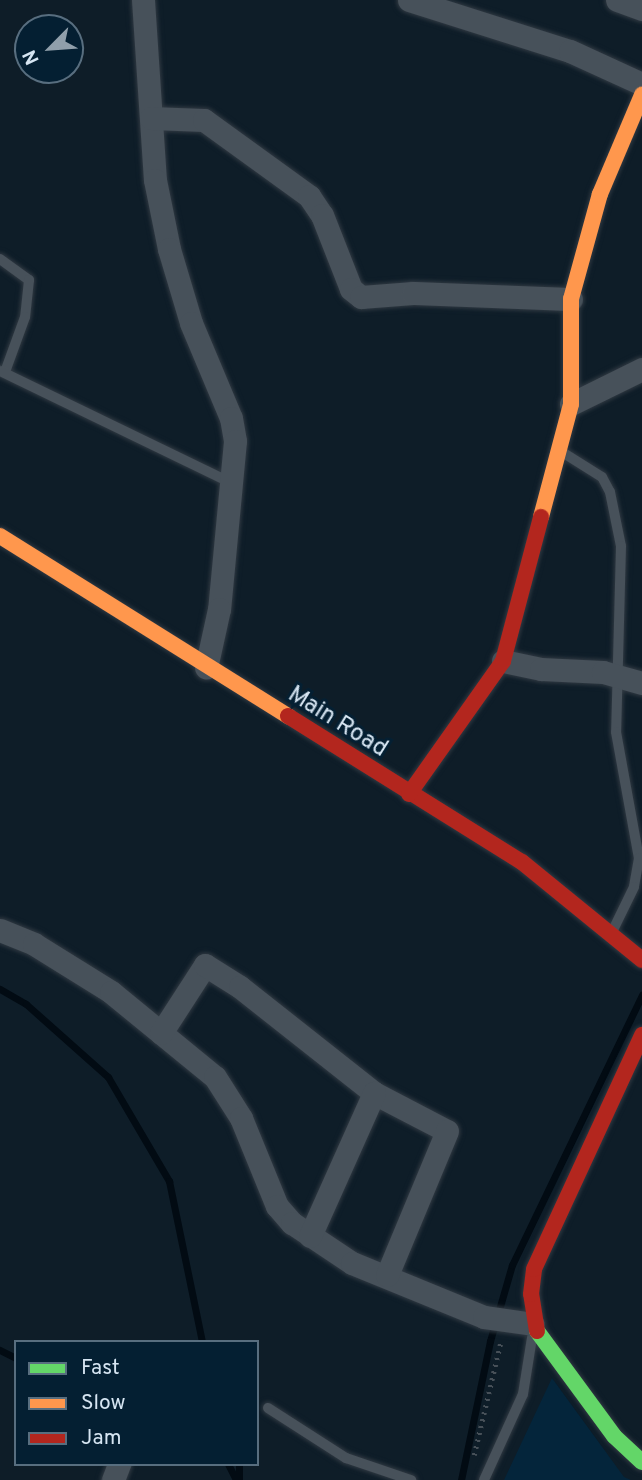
<!DOCTYPE html>
<html>
<head>
<meta charset="utf-8">
<style>
  body { margin:0 }
  #map { position:relative; width:642px; height:1480px; overflow:hidden; background:#0e1d28; font-family:Overpass,sans-serif }
  div>[style] { position:absolute }
  [style*='--x'] { left:calc(var(--x)*1px); top:calc(var(--y)*1px); width:calc(var(--w)*1px); rotate:calc(var(--a)*1deg) }
  .built>* { inset:0; background:#04253b }
  .stream>* { height:7px; margin:-3.5px; padding:0 3.5px; transform-origin:3.5px; border-radius:3.5px; background:#020b13 }
  .path>* { height:4.5px; margin-top:-2.25px; transform-origin:0; background:repeating-linear-gradient(90deg,#475058 0 2px,transparent 0 7px) }
  .roads { filter:drop-shadow(0 0 2px #303942) drop-shadow(0 0 2px #303942) }
  .lane>* { height:10px; margin:-5px; padding:0 5px; transform-origin:5px; border-radius:5px; background:#47515a }
  .street>* { height:23px; margin:-11.5px; padding:0 11.5px; transform-origin:11.5px; border-radius:11.5px; background:#47515a }
  .fast>* { height:16px; margin:-8px; padding:0 8px; transform-origin:8px; border-radius:8px; background:#63d668 }
  .slow>* { height:16px; margin:-8px; padding:0 8px; transform-origin:8px; border-radius:8px; background:#ff974d }
  .jam>* { height:16px; margin:-8px; padding:0 8px; transform-origin:8px; border-radius:8px; background:#b3261e }
  span { translate:-50% -50%; white-space:nowrap; text-align:center; line-height:1.15; -webkit-text-stroke:6px #041f32; paint-order:stroke }
  .street-label { font-size:24px; color:#d6e5f2 }
  .legend { position:absolute; left:14px; top:1340px; width:245px; height:126px; box-sizing:border-box; background:#041f32; border:2px solid #586e7f; margin:0; padding:9px 12px; list-style:none; font-size:21px; color:#d6e5f2 }
  .legend li { display:flex; align-items:center; gap:14px; height:35px }
  .legend b { width:35px; border:2px solid #586e7f }
  .north { position:absolute; left:14px; top:14px; width:70px; height:70px; box-sizing:border-box; background:#041f32; border:2px solid #586e7f; border-radius:50%; rotate:245deg; font-size:19px; font-weight:700; line-height:28px; text-align:center; color:#d6e5f2 }
  .north::after { content:''; display:block; margin:auto; width:24px; height:32px; background:#909fab; clip-path:polygon(50% 0,100% 100%,50% 72%,0 100%) }
</style>
</head>
<body>
<div id="map">
  <div class="built">
    <div style="clip-path:polygon(552px 1378px,624px 1477px,631px 1480px,504px 1480px)"></div>
  </div>
  <div class="stream">
    <div style="--x:0;--y:989;--w:30;--a:30"></div>
    <div style="--x:26;--y:1004;--w:110;--a:41.7"></div>
    <div style="--x:108;--y:1077;--w:121;--a:59.6"></div>
    <div style="--x:169;--y:1181;--w:164;--a:78.4"></div>
    <div style="--x:0;--y:1350;--w:18;--a:27"></div>
    <div style="--x:228;--y:1464;--w:18;--a:63"></div>
    <div style="--x:239;--y:1480;--w:16;--a:-90"></div>
    <div style="--x:461;--y:1480;--w:142;--a:-78.2"></div>
    <div style="--x:490;--y:1341;--w:79;--a:-73.9"></div>
    <div style="--x:512;--y:1265;--w:300;--a:-64.3"></div>
  </div>
  <div class="path">
    <div style="--x:474;--y:1455;--w:117;--a:-76.7"></div>
  </div>
  <div class="roads">
    <div class="lane">
      <div style="--x:0;--y:259;--w:36;--a:36"></div>
      <div style="--x:29;--y:280;--w:37;--a:96"></div>
      <div style="--x:25;--y:317;--w:59;--a:110"></div>
      <div style="--x:0;--y:371;--w:255;--a:25.8"></div>
      <div style="--x:562;--y:452;--w:47;--a:32"></div>
      <div style="--x:602;--y:477;--w:17;--a:62"></div>
      <div style="--x:610;--y:492;--w:55;--a:78.5"></div>
      <div style="--x:621;--y:546;--w:186;--a:91.5"></div>
      <div style="--x:616;--y:732;--w:128;--a:79.7"></div>
      <div style="--x:639;--y:858;--w:29;--a:100"></div>
      <div style="--x:634;--y:887;--w:46;--a:116"></div>
      <div style="--x:268;--y:1408;--w:93;--a:32.7"></div>
      <div style="--x:346;--y:1458;--w:69;--a:18.7"></div>
      <div style="--x:484;--y:1480;--w:94;--a:-65.6"></div>
      <div style="--x:523;--y:1394;--w:57;--a:-80.9"></div>
    </div>
    <div class="street">
      <div style="--x:143;--y:0;--w:180;--a:86.2"></div>
      <div style="--x:155;--y:180;--w:70;--a:78.5"></div>
      <div style="--x:169;--y:249;--w:77;--a:73.4"></div>
      <div style="--x:191;--y:323;--w:103;--a:67.2"></div>
      <div style="--x:231;--y:418;--w:23;--a:80"></div>
      <div style="--x:235;--y:441;--w:169;--a:95.4"></div>
      <div style="--x:219;--y:609;--w:60;--a:102.4"></div>
      <div style="--x:409;--y:0;--w:169;--a:17.6"></div>
      <div style="--x:570;--y:51;--w:79;--a:24.6"></div>
      <div style="--x:617;--y:0;--w:27;--a:20"></div>
      <div style="--x:151;--y:118;--w:53;--a:2.2"></div>
      <div style="--x:204;--y:120;--w:130;--a:35.9"></div>
      <div style="--x:309;--y:196;--w:23;--a:56"></div>
      <div style="--x:322;--y:215;--w:79;--a:68.6"></div>
      <div style="--x:351;--y:289;--w:13;--a:39"></div>
      <div style="--x:361;--y:297;--w:52;--a:-4.4"></div>
      <div style="--x:413;--y:293;--w:158;--a:2.2"></div>
      <div style="--x:571;--y:404;--w:79;--a:-26.2"></div>
      <div style="--x:503;--y:661;--w:39;--a:12"></div>
      <div style="--x:541;--y:669;--w:62;--a:2.8"></div>
      <div style="--x:603;--y:672;--w:41;--a:15.8"></div>
      <div style="--x:0;--y:930;--w:37;--a:22"></div>
      <div style="--x:34;--y:944;--w:91;--a:31.9"></div>
      <div style="--x:111;--y:992;--w:134;--a:39.3"></div>
      <div style="--x:215;--y:1077;--w:49;--a:57.6"></div>
      <div style="--x:241;--y:1118;--w:95;--a:67.8"></div>
      <div style="--x:277;--y:1206;--w:23;--a:49"></div>
      <div style="--x:292;--y:1223;--w:72;--a:33.7"></div>
      <div style="--x:352;--y:1263;--w:143;--a:22.2"></div>
      <div style="--x:484;--y:1317;--w:49;--a:8.1"></div>
      <div style="--x:161;--y:1033;--w:81;--a:-57.1"></div>
      <div style="--x:205;--y:965;--w:41;--a:32.2"></div>
      <div style="--x:240;--y:987;--w:171;--a:38.3"></div>
      <div style="--x:374;--y:1093;--w:82;--a:27.5"></div>
      <div style="--x:447;--y:1131;--w:156;--a:112.6"></div>
      <div style="--x:310;--y:1236;--w:157;--a:-65.9"></div>
      <div style="--x:113;--y:1480;--w:17;--a:-69"></div>
    </div>
    <div class="fast">
      <div style="--x:537;--y:1331;--w:130;--a:53.7"></div>
      <div style="--x:614;--y:1436;--w:38;--a:43"></div>
    </div>
    <div class="slow">
      <div style="--x:541;--y:517;--w:117;--a:-75.1"></div>
      <div style="--x:571;--y:404;--w:105;--a:-90"></div>
      <div style="--x:571;--y:299;--w:109;--a:-74.6"></div>
      <div style="--x:600;--y:194;--w:108;--a:-67"></div>
      <div style="--x:0;--y:536;--w:340;--a:32"></div>
    </div>
    <div class="jam">
      <div style="--x:288;--y:716;--w:276;--a:32"></div>
      <div style="--x:522;--y:862;--w:155;--a:39.2"></div>
      <div style="--x:409;--y:794;--w:163;--a:-54.7"></div>
      <div style="--x:503;--y:661;--w:149;--a:-75.2"></div>
      <div style="--x:537;--y:1331;--w:37;--a:-99"></div>
      <div style="--x:531;--y:1294;--w:25;--a:-83"></div>
      <div style="--x:534;--y:1269;--w:258;--a:-65.2"></div>
    </div>
  </div>
  <div class="street-label">
    <span style="left:337px;top:723px;rotate:32deg">Main Road</span>
  </div>
  <ul class="legend">
  <li><b style="height:9px;background:#63d668"></b>Fast</li>
  <li><b style="height:9px;background:#ff974d"></b>Slow</li>
  <li><b style="height:9px;background:#b3261e"></b>Jam</li>
  </ul>
  <div class="north">N</div>
</div>
</body>
</html>
